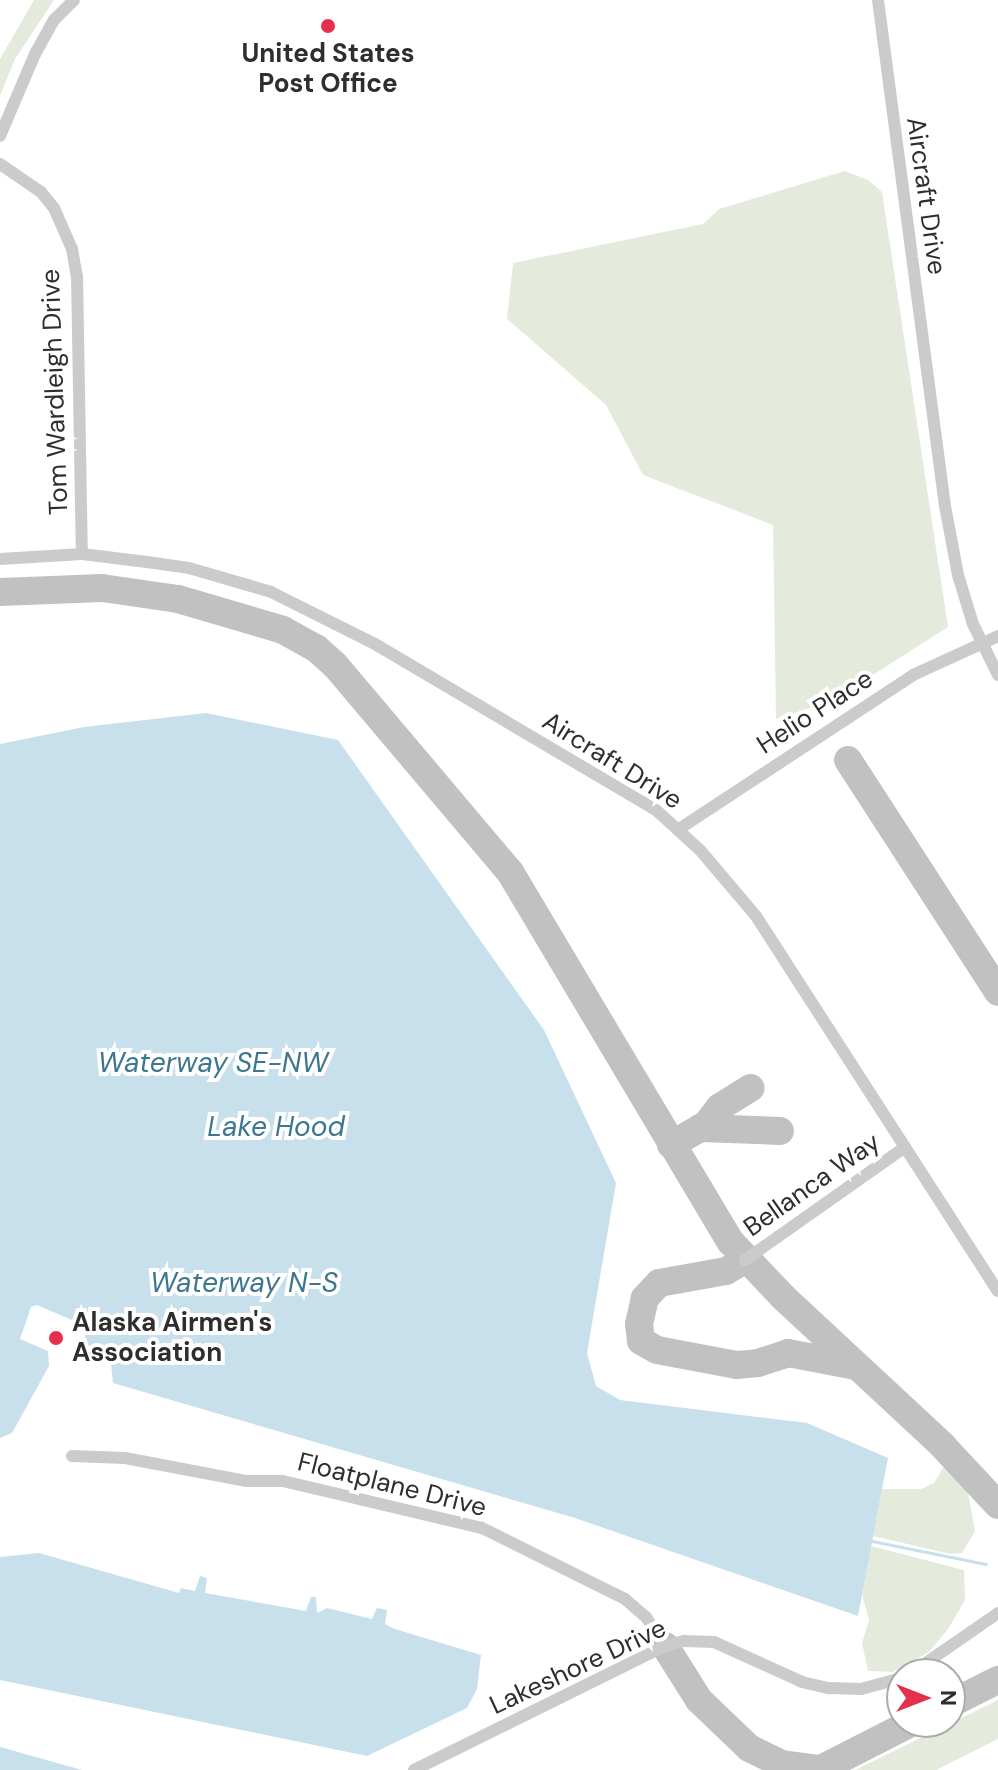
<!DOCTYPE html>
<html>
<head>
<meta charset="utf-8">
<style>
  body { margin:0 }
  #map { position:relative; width:998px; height:1770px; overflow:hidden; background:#fff; font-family:"DM Sans",sans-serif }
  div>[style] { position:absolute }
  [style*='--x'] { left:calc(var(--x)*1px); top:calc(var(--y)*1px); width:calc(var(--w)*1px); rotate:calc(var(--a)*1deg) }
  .green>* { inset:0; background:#e5ebdc }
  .water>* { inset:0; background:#c8e0eb }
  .stream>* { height:3px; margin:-1.5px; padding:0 1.5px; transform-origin:1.5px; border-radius:1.5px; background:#c8e0eb }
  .taxiway>* { height:28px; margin:-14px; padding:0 14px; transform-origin:14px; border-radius:14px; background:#c1c1c1 }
  .minor>* { height:12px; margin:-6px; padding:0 6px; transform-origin:6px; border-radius:6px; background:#cbcbcb }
  .dots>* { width:22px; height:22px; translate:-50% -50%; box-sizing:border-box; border:4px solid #fff; border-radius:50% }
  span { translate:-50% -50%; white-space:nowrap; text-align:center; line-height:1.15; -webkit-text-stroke:8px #fff; paint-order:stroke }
  .poi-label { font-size:26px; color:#2e2e2e; font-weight:700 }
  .left { translate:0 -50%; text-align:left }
  .street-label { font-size:26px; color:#2e2e2e }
  .water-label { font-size:28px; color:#3d768f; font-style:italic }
  .north { position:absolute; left:886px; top:1658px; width:80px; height:80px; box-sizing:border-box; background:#fff; border:2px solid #ababab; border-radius:50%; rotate:90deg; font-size:22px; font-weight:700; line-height:32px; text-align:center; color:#2e2e2e }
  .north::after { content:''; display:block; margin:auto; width:28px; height:36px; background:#e3314d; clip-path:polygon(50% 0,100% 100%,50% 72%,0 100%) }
</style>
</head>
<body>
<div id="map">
  <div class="green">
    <div style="clip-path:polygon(34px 0,54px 0,15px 59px,0 96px,0 59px)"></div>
    <div style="clip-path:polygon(845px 171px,868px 180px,882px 192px,948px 627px,832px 701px,776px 719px,773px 525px,643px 475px,606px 405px,507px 319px,513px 263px,703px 224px,719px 209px)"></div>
    <div style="clip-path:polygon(946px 1463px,967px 1487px,975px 1531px,962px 1553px,950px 1554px,873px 1536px,882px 1489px,921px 1489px,934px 1483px)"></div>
    <div style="clip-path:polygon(871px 1546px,964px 1570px,965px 1600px,948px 1629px,929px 1652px,893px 1672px,868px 1671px,862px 1643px,869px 1620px,862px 1594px)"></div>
    <div style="clip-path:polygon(998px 1700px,998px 1739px,936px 1770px,855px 1770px)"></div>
  </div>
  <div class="water">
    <div style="clip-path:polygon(206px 713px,338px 740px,544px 1030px,616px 1183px,587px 1353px,596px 1386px,620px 1400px,807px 1423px,888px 1458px,858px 1616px,575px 1518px,113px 1383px,111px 1364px,80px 1353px,88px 1327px,37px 1305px,31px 1307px,20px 1339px,48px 1351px,49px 1366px,12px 1433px,0 1438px,0 744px,84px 727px)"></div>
    <div style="clip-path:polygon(39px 1553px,179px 1593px,181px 1588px,195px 1591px,200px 1576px,207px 1578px,205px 1593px,306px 1611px,311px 1597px,316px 1597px,317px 1613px,327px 1608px,372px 1619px,377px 1608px,387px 1610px,385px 1624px,395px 1629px,481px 1655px,477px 1689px,467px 1708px,367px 1756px,0 1680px,0 1557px)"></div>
    <div style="clip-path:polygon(0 1747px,82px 1770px,0 1770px)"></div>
  </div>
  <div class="stream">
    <div style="--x:872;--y:1541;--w:116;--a:11.4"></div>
  </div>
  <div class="taxiway">
    <div style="--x:0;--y:592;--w:102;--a:-2.2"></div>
    <div style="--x:102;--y:588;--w:77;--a:8.2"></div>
    <div style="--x:178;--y:599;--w:109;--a:16.4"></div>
    <div style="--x:283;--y:630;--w:38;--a:29"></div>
    <div style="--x:316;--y:648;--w:25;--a:42"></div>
    <div style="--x:335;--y:665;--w:271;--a:49.8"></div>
    <div style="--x:510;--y:872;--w:431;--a:59.2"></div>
    <div style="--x:731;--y:1242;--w:76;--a:46.6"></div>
    <div style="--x:783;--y:1297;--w:217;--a:42.9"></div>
    <div style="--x:942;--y:1445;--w:82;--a:47"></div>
    <div style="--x:848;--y:760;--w:276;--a:57.1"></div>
    <div style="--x:700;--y:1128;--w:80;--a:2.1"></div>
    <div style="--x:671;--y:1145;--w:42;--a:-30.3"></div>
    <div style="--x:707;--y:1124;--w:21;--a:-53"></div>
    <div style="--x:720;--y:1107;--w:36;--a:-32"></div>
    <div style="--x:745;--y:1260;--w:22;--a:150"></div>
    <div style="--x:726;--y:1271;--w:68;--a:169.8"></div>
    <div style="--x:659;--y:1283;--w:21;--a:133"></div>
    <div style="--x:645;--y:1298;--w:27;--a:103"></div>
    <div style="--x:639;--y:1324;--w:17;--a:83"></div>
    <div style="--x:641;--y:1341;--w:18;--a:29"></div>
    <div style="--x:657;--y:1350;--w:81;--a:10.6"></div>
    <div style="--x:737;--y:1365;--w:21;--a:-5"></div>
    <div style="--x:758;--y:1363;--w:32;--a:-18"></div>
    <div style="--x:788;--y:1353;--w:69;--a:10.8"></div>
    <div style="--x:665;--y:1646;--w:64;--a:57.8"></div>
    <div style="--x:699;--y:1700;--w:69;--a:43.8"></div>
    <div style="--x:749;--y:1748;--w:37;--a:26"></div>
    <div style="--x:782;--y:1764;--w:44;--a:7.8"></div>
    <div style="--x:950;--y:1704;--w:54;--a:-26.6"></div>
    <div style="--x:819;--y:1770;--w:106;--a:-27.1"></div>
  </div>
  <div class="minor">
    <div style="--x:878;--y:0;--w:510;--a:82.46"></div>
    <div style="--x:945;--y:506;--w:70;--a:79.3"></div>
    <div style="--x:958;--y:575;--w:51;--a:73"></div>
    <div style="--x:973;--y:624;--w:57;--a:63.9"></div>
    <div style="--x:0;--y:136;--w:89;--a:-66.9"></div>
    <div style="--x:35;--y:54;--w:39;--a:-61"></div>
    <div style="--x:54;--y:20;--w:28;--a:-45"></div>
    <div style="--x:0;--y:164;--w:50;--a:34.3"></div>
    <div style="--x:41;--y:192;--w:21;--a:51"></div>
    <div style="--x:54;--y:208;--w:45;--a:66.3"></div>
    <div style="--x:72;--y:249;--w:27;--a:80"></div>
    <div style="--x:77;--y:276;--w:278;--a:89"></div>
    <div style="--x:0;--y:559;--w:82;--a:-3.5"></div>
    <div style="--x:82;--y:554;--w:65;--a:7"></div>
    <div style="--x:147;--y:562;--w:42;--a:8.1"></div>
    <div style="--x:189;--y:568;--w:85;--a:16.3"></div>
    <div style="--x:271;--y:592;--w:116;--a:26.6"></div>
    <div style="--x:375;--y:644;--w:326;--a:30.6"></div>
    <div style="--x:656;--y:810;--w:59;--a:42.3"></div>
    <div style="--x:700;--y:850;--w:87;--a:49.7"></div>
    <div style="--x:756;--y:916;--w:446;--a:57.2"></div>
    <div style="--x:679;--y:829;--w:280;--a:-33.3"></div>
    <div style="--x:913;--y:675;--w:94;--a:-24.6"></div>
    <div style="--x:745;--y:1260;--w:196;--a:-35.2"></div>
    <div style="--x:72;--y:1456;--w:53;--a:2.2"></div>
    <div style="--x:125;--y:1458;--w:124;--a:10.7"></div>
    <div style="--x:247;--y:1481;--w:36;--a:0"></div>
    <div style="--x:283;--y:1481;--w:204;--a:13.3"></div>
    <div style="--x:482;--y:1528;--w:160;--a:26.4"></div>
    <div style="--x:625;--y:1599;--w:28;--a:41"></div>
    <div style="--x:646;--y:1617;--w:35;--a:57"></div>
    <div style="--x:910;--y:1674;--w:107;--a:-34.7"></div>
    <div style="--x:414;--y:1770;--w:280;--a:-26.3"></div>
    <div style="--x:665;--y:1646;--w:20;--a:-15"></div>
    <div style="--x:684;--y:1641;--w:30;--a:2"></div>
    <div style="--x:714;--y:1642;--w:97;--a:24.4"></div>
    <div style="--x:802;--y:1682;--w:28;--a:13"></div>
    <div style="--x:829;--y:1688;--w:32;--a:2"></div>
    <div style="--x:861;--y:1689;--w:42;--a:-15"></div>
  </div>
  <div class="dots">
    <div style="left:328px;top:26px;background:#e3314d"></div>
    <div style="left:56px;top:1338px;background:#e3314d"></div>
  </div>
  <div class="poi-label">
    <span style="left:328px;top:69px">United States<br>Post Office</span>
    <span class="left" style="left:72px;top:1338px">Alaska Airmen's<br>Association</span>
  </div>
  <div class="street-label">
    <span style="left:926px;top:196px;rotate:82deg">Aircraft Drive</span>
    <span style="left:55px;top:392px;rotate:-92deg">Tom Wardleigh Drive</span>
    <span style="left:815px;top:712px;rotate:-33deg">Helio Place</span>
    <span style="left:612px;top:761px;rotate:32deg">Aircraft Drive</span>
    <span style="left:812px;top:1185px;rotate:-35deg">Bellanca Way</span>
    <span style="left:392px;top:1485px;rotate:14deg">Floatplane Drive</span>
    <span style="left:578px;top:1667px;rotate:-25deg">Lakeshore Drive</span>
  </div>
  <div class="water-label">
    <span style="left:213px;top:1063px">Waterway SE-NW</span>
    <span style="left:276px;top:1127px">Lake Hood</span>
    <span style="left:244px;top:1283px">Waterway N-S</span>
  </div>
  <div class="north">N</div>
</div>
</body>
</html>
